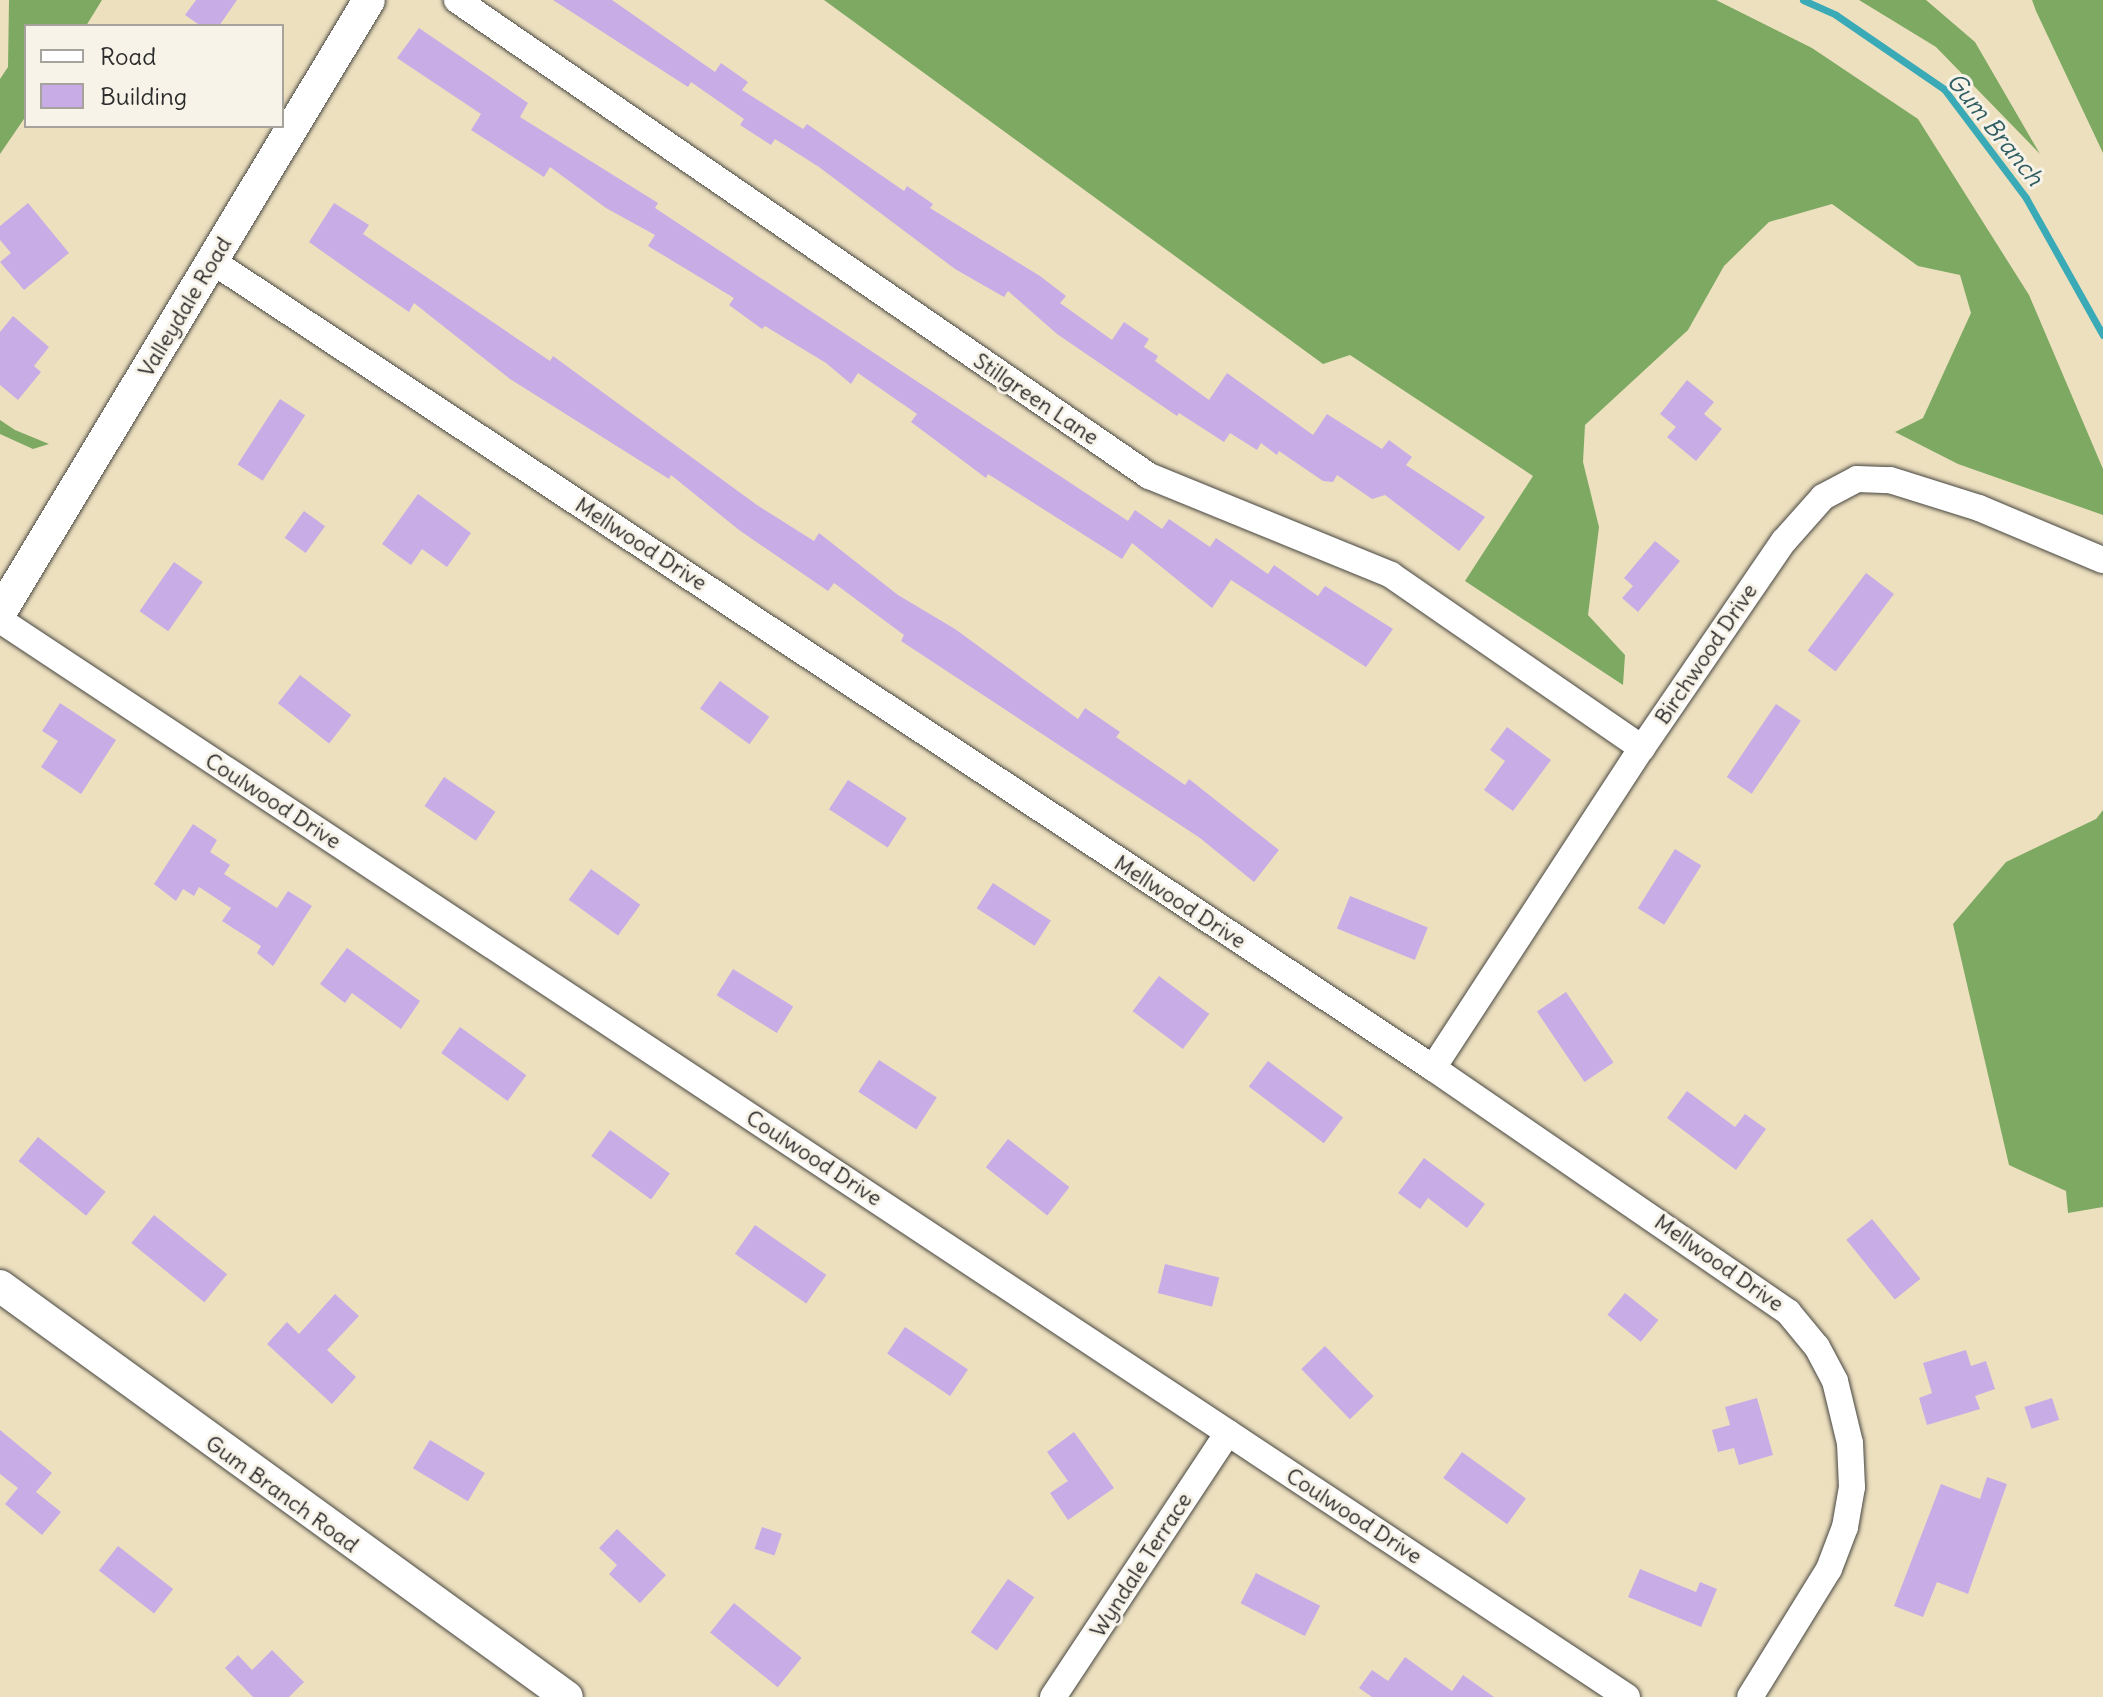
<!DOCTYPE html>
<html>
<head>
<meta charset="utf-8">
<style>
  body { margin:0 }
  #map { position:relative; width:2103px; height:1697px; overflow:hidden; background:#ede0bf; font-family:Delius,sans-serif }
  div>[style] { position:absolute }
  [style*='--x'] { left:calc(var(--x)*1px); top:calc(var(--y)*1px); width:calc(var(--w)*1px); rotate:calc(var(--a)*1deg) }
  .forest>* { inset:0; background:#7da962 }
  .stream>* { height:7px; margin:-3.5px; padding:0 3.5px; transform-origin:3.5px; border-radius:3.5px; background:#3aaab7 }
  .building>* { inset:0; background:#c8ace6; transform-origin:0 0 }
  .roads { filter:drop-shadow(0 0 2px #484641) drop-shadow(0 0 2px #484641) }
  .minor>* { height:26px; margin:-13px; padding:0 13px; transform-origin:13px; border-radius:13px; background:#fff }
  .tertiary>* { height:32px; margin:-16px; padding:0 16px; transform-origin:16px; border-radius:16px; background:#fff }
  span { translate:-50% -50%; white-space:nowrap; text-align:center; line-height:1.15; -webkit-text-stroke:6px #f7f3e8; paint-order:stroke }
  .street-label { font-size:22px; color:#2b2b2b }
  .water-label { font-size:24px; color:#315e63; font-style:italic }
  .legend { position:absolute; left:24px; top:24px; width:260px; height:104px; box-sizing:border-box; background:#f7f3e8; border:2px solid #a5a39c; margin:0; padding:10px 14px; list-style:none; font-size:24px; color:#2b2b2b }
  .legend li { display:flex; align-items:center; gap:16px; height:40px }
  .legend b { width:40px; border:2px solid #a5a39c }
</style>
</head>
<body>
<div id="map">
  <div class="forest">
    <div style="clip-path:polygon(9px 0,102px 0,86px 26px,26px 26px,26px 116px,0 154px,0 79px,8px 67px)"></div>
    <div style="clip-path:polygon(824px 0,1716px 0,1812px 48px,1918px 119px,2029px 295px,2103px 469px,2103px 515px,1958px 464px,1895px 432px,1923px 418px,1971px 313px,1960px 275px,1918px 266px,1832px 204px,1769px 222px,1724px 266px,1688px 330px,1585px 425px,1583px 462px,1599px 527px,1588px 615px,1625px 655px,1623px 685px,1465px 581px,1533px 476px,1350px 355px,1323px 364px)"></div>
    <div style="clip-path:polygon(1859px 0,1926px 0,1975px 42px,2040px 154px,1936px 47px)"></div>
    <div style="clip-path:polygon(2032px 0,2103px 0,2103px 153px,2036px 11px)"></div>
    <div style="clip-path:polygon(0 420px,15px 430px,49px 444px,33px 449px,0 434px)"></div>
    <div style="clip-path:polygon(2103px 810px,2103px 1207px,2068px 1213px,2066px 1191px,2009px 1165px,1953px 924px,2006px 862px,2096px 819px)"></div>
  </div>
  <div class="stream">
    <div style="--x:1803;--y:0;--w:36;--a:24"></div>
    <div style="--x:1836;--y:15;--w:131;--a:34.4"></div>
    <div style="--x:1944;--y:89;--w:136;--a:53"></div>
    <div style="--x:2026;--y:198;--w:157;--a:60.7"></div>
  </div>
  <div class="building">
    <div style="clip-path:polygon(196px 0,237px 0,219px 26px,201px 26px,185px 15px)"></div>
    <div style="clip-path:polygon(553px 0,612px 0,715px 72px,721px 63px,748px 82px,742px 90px,803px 129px,807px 124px,904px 191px,907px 186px,933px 204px,930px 208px,1040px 276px,1066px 296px,1060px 303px,1112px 340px,1124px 322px,1149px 339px,1144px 347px,1158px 356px,1155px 361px,1209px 400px,1227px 373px,1313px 435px,1327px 414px,1382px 449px,1389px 440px,1412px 457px,1406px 465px,1485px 517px,1459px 551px,1385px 495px,1372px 499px,1337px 475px,1333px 482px,1323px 481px,1279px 451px,1277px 455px,1261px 443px,1257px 450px,1230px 433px,1224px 442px,1179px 413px,1177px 416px,1057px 334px,1008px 291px,1004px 297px,955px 269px,819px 167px,775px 139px,771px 145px,740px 125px,744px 119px,691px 82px,688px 87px)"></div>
    <div style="clip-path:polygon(419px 28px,528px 103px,520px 117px,658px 203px,655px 208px,1128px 521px,1135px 510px,1162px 529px,1169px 519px,1210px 547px,1216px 538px,1268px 574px,1274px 565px,1318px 596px,1325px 586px,1393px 629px,1366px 667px,1231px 580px,1212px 608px,1132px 543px,1122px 559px,988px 474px,986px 478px,911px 422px,917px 414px,858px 373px,851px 384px,826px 363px,765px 326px,762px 329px,729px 305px,734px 298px,648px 246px,655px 235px,606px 208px,550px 167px,544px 177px,471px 130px,481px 114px,397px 58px)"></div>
    <div style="clip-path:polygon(28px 203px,69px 253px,24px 290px,0 262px,11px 253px,0 240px,0 226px)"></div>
    <div style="clip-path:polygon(334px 203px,369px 225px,363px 234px,550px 361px,553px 356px,757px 505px,814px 541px,819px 533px,898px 595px,955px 629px,1078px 719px,1085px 708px,1120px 732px,1116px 737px,1185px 785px,1189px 779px,1279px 850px,1254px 882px,1200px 838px,901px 641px,904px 635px,834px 583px,828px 591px,739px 530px,671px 475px,669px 479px,510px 379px,414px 303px,409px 312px,367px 283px,309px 242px)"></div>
    <div style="clip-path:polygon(13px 316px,49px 347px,34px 366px,41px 372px,18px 400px,0 385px,0 332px)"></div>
    <div style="clip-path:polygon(1687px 380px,1714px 402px,1704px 414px,1722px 429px,1696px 461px,1667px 437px,1676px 427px,1660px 414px)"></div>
    <div style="left:280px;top:399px;width:30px;height:78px;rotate:33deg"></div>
    <div style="clip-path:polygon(418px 494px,471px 533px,447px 567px,422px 549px,411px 565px,382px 544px)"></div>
    <div style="left:304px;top:511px;width:26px;height:33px;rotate:36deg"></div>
    <div style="clip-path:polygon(1655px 541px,1680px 561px,1638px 612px,1622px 598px,1633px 586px,1624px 578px)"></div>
    <div style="left:174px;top:562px;width:35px;height:60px;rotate:35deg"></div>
    <div style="left:1866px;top:573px;width:35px;height:97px;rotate:37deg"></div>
    <div style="left:300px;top:675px;width:65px;height:36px;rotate:38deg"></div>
    <div style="left:720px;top:681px;width:61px;height:34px;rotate:36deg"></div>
    <div style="clip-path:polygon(60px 703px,116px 740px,81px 794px,41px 767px,58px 741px,42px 731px)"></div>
    <div style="left:1776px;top:704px;width:30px;height:88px;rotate:34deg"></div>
    <div style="clip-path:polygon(1507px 727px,1551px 760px,1513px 811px,1484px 790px,1505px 761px,1490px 750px)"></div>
    <div style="left:444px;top:777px;width:62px;height:35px;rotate:34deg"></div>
    <div style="left:848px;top:780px;width:70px;height:35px;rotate:33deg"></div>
    <div style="clip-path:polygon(193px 824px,217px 840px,210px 852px,230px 865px,224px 874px,277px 908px,288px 891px,312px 906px,273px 966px,257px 953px,261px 946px,222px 921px,231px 908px,199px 887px,194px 896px,183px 889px,176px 901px,154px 884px)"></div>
    <div style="left:1675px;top:849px;width:31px;height:70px;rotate:32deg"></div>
    <div style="left:591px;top:869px;width:61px;height:38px;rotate:36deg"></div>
    <div style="left:993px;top:883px;width:69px;height:30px;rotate:33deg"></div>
    <div style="left:1350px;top:896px;width:84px;height:35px;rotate:22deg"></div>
    <div style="clip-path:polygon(347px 948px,420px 1001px,401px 1029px,352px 993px,345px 1003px,320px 984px)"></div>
    <div style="left:733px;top:969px;width:71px;height:31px;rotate:32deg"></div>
    <div style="left:1159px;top:976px;width:63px;height:44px;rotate:37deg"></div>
    <div style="left:1566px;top:992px;width:85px;height:35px;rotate:56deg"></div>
    <div style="left:460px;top:1027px;width:82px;height:32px;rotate:36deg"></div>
    <div style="left:879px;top:1060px;width:69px;height:38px;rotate:33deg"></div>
    <div style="left:1268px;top:1061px;width:94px;height:32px;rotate:37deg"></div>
    <div style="clip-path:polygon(1687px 1091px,1735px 1127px,1745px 1114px,1766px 1129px,1736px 1170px,1667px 1118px)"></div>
    <div style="left:610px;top:1130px;width:74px;height:32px;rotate:36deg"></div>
    <div style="left:38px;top:1137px;width:87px;height:31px;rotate:39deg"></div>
    <div style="left:1008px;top:1139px;width:78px;height:36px;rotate:38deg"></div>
    <div style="clip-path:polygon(1424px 1158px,1485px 1204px,1467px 1228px,1428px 1198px,1420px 1209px,1398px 1193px)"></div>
    <div style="left:154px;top:1215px;width:94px;height:36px;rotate:39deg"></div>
    <div style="left:1872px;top:1219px;width:77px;height:33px;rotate:51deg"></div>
    <div style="left:755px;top:1225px;width:87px;height:35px;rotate:35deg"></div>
    <div style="left:1165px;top:1264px;width:56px;height:30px;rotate:14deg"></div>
    <div style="left:1625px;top:1293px;width:43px;height:28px;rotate:39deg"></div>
    <div style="clip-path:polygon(335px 1294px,359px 1316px,327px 1350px,356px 1377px,332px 1404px,267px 1344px,287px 1322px,299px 1334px)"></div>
    <div style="left:905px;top:1327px;width:76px;height:32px;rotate:34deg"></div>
    <div style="left:1325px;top:1346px;width:70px;height:33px;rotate:46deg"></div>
    <div style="clip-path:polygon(1966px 1350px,1971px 1366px,1986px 1361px,1995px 1389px,1975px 1396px,1980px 1409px,1927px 1425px,1919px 1398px,1932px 1393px,1923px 1363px)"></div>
    <div style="clip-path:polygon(1757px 1398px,1773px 1455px,1739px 1465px,1734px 1448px,1718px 1452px,1712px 1430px,1730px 1425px,1725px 1407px)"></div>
    <div style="left:2052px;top:1398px;width:23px;height:29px;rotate:72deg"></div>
    <div style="clip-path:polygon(0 1430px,52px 1473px,36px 1492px,61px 1512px,42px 1535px,5px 1504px,18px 1488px,0 1474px)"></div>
    <div style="clip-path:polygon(1074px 1432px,1114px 1488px,1068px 1520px,1050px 1493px,1068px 1481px,1047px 1452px)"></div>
    <div style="left:430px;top:1440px;width:64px;height:33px;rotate:31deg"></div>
    <div style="left:1462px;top:1452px;width:79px;height:32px;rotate:36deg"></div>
    <div style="clip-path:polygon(1987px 1477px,2007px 1484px,1968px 1594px,1937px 1582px,1923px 1617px,1894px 1606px,1941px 1484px,1980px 1499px)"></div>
    <div style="left:762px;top:1527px;width:21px;height:23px;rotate:19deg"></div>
    <div style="clip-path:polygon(617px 1529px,666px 1575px,640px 1603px,609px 1574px,617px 1565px,599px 1548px)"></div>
    <div style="left:118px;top:1546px;width:70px;height:31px;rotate:38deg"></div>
    <div style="clip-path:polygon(1640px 1569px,1696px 1592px,1700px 1582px,1717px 1589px,1701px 1627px,1628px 1597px)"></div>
    <div style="left:1256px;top:1573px;width:72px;height:34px;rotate:27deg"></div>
    <div style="left:1008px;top:1579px;width:32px;height:65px;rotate:35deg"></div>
    <div style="left:734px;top:1603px;width:87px;height:38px;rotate:39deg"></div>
    <div style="clip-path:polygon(272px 1650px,304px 1682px,289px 1697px,253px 1697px,225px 1668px,238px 1655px,252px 1670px)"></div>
    <div style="clip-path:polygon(1405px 1657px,1452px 1691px,1463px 1675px,1494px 1697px,1372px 1697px,1359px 1688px,1372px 1670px,1388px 1681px)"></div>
  </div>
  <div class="roads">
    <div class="minor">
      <div style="--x:457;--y:0;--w:840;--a:34.52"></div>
      <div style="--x:1149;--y:476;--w:261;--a:22.2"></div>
      <div style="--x:1391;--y:575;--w:305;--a:34.6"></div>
      <div style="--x:212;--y:261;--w:1464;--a:33.46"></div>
      <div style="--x:1433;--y:1068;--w:431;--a:34.5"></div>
      <div style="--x:1788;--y:1312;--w:45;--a:50.4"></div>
      <div style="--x:1817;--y:1347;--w:38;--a:62"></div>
      <div style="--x:1835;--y:1381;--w:64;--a:76.4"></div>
      <div style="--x:1850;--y:1443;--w:44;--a:87.4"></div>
      <div style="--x:1852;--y:1487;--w:41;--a:99.9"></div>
      <div style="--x:1845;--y:1527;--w:45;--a:110.9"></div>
      <div style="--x:1829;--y:1569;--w:150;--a:121.7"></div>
      <div style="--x:0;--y:620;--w:1951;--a:33.5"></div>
      <div style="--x:1433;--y:1068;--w:382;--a:-56.9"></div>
      <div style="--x:1642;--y:748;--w:251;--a:-55.6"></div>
      <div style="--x:1784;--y:541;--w:59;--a:-48.4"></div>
      <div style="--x:1823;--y:497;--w:38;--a:-28"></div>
      <div style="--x:1857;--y:479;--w:33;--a:2"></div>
      <div style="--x:1890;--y:480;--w:93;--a:17.5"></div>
      <div style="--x:1979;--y:508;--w:134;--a:22.8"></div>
      <div style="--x:1053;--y:1697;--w:317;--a:-56.5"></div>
    </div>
    <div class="tertiary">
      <div style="--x:0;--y:613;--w:715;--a:-58.95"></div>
      <div style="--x:0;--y:1286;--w:700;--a:35.94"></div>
    </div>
  </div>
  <div class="street-label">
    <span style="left:185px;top:307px;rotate:-59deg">Valleydale Road</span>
    <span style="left:1036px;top:399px;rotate:34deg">Stillgreen Lane</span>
    <span style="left:641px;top:544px;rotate:33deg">Mellwood Drive</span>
    <span style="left:1706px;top:654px;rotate:-56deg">Birchwood Drive</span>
    <span style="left:273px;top:801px;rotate:33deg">Coulwood Drive</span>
    <span style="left:1180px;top:902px;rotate:33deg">Mellwood Drive</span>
    <span style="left:814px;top:1158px;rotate:33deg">Coulwood Drive</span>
    <span style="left:1719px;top:1263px;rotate:35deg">Mellwood Drive</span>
    <span style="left:282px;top:1494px;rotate:36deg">Gum Branch Road</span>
    <span style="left:1354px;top:1516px;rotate:33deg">Coulwood Drive</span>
    <span style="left:1141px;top:1565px;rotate:-57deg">Wyndale Terrace</span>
  </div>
  <div class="water-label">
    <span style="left:1995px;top:129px;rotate:51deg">Gum Branch</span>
  </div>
  <ul class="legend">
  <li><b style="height:10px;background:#fff"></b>Road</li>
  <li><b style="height:22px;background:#c8ace6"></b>Building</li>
  </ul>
</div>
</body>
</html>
